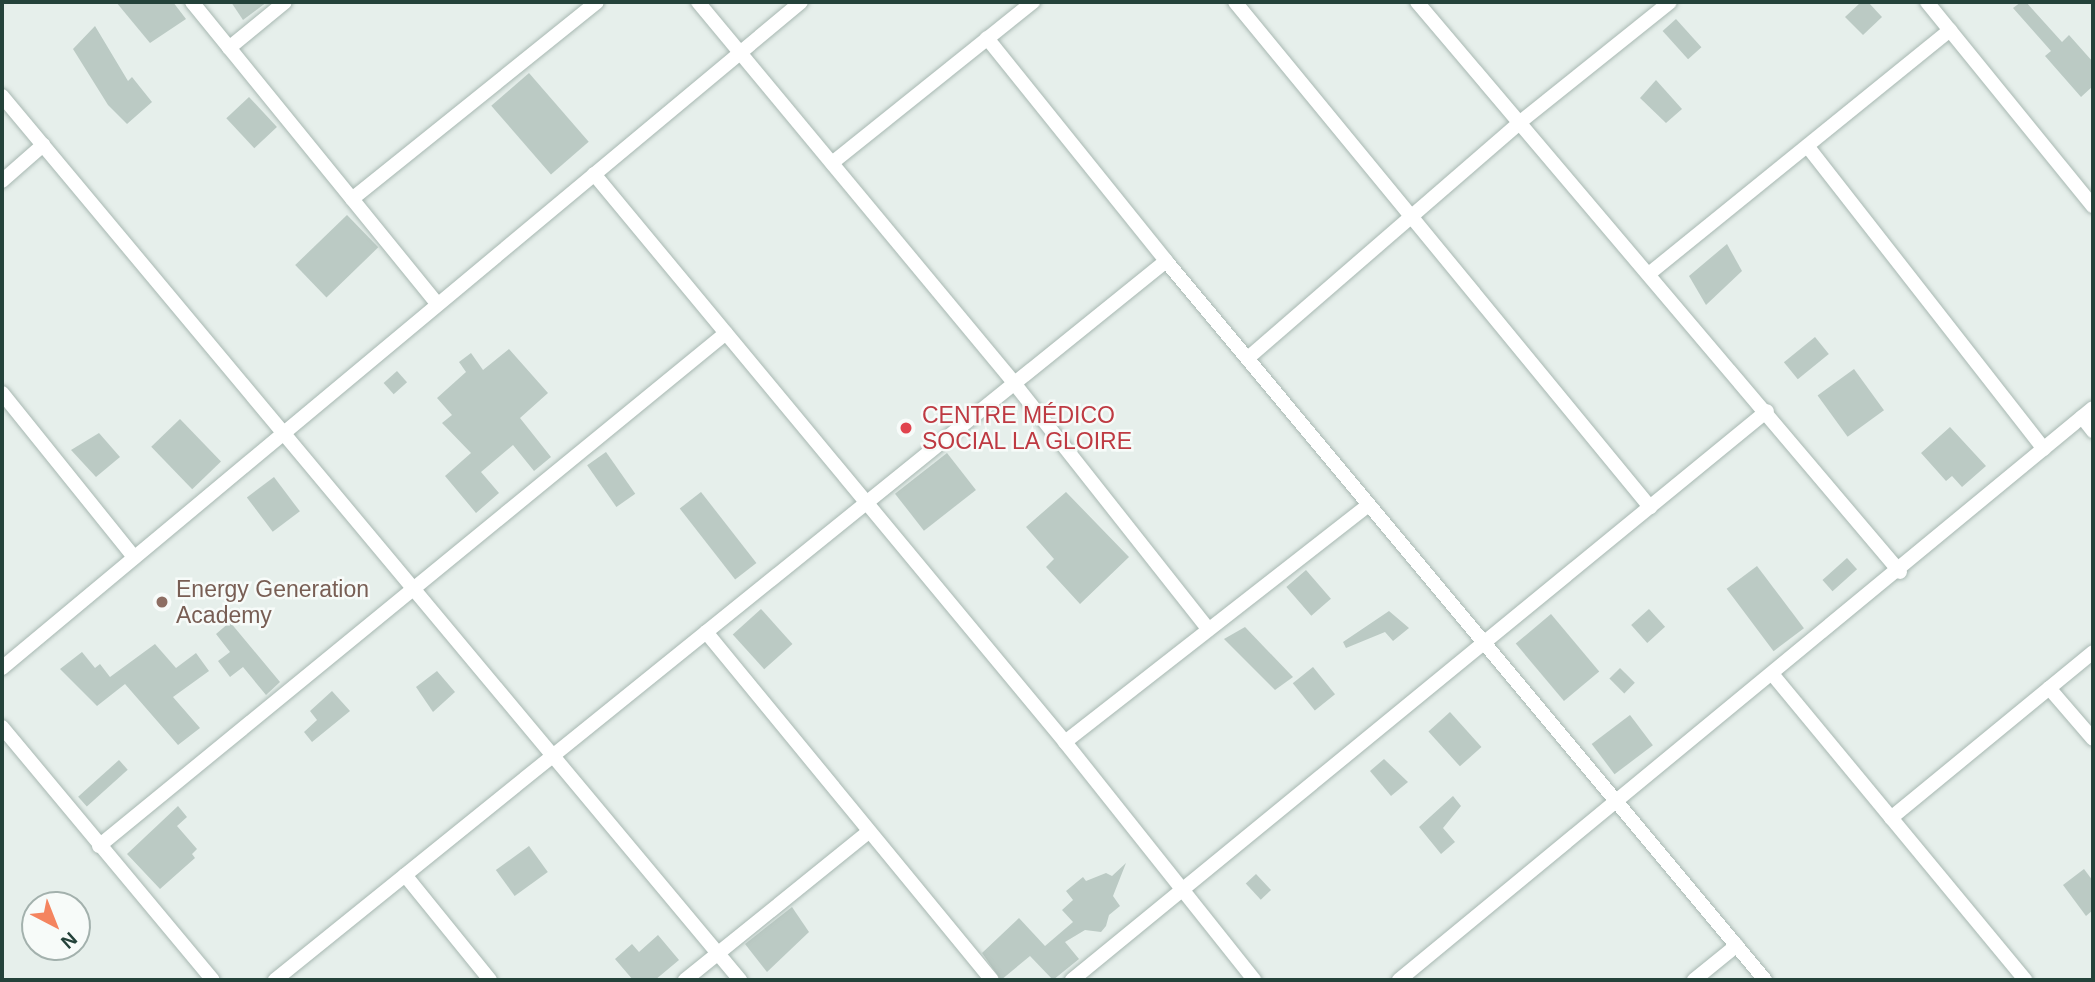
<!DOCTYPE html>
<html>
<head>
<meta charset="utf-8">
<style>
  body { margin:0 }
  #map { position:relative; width:2095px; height:982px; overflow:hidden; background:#e6efeb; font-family:Helvetica,sans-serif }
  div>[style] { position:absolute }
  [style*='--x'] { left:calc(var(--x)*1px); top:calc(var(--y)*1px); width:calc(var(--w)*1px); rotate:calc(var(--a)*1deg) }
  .building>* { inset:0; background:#bbcac4; transform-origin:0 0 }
  .roads { filter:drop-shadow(0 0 2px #a8b8b2) drop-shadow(0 0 2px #a8b8b2) }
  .minor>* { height:14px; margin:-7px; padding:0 7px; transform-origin:7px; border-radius:7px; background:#fff }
  .dots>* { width:19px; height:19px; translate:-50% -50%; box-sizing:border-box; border:4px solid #f7fbf9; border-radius:50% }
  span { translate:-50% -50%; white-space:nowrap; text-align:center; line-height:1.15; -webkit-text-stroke:5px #f7fbf9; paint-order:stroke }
  .health-label { font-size:23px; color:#be3a42 }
  .left { translate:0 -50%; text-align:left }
  .education-label { font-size:23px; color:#785e54 }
  .frame { position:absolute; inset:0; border:4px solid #24423a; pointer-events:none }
  .north { position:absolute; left:21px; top:891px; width:70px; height:70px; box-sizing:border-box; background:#f7fbf9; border:2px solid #a3b1ad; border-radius:50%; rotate:138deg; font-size:19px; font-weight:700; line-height:28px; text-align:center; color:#24423a }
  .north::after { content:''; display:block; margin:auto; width:24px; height:32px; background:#f4845f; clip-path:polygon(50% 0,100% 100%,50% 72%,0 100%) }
</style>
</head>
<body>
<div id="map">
  <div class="building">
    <div style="clip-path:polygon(116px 2px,173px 2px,186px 19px,150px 43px)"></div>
    <div style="clip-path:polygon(231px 2px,267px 2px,243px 20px)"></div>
    <div style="clip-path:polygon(1861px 2px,1868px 2px,1882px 17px,1863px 35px,1845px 17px)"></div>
    <div style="clip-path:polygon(2021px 2px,2026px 2px,2062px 42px,2069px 35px,2093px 62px,2093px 86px,2081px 97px,2045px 56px,2051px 51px,2013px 8px)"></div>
    <div style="left:1676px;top:19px;width:38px;height:18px;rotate:48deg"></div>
    <div style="clip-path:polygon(95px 26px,128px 81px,132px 77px,152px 102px,127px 124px,108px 105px,73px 49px)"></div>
    <div style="left:529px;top:73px;width:91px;height:50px;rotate:49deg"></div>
    <div style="clip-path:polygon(1656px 80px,1682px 109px,1666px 123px,1640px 98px)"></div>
    <div style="left:249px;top:97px;width:41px;height:31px;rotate:47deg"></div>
    <div style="left:347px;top:215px;width:45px;height:72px;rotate:46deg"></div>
    <div style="clip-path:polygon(1727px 244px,1742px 271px,1706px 305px,1689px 276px)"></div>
    <div style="left:1815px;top:337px;width:22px;height:40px;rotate:51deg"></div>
    <div style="clip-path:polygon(509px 349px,548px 393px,520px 418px,551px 457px,534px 471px,513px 445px,481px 472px,499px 493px,476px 513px,445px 476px,471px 453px,442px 423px,452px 415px,437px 398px,466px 372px,459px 362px,471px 353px,483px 370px)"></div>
    <div style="left:1854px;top:369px;width:51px;height:45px;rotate:54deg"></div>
    <div style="left:397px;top:371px;width:15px;height:18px;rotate:48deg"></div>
    <div style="left:180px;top:419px;width:59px;height:40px;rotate:46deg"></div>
    <div style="clip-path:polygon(1950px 427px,1986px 466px,1962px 487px,1952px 476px,1946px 481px,1921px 453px)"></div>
    <div style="clip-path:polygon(99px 433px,120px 457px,96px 477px,71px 450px)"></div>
    <div style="left:606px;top:452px;width:51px;height:23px;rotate:55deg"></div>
    <div style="left:947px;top:453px;width:47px;height:66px;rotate:52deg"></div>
    <div style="left:274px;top:477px;width:43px;height:34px;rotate:53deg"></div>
    <div style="left:701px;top:492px;width:90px;height:27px;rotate:52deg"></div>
    <div style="clip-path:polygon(1066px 492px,1129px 557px,1080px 604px,1046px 567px,1054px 559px,1026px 527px)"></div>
    <div style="left:1847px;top:558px;width:15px;height:33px;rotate:48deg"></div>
    <div style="left:1757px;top:566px;width:78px;height:38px;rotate:53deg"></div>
    <div style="left:1306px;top:570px;width:38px;height:26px;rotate:49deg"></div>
    <div style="left:761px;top:609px;width:47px;height:38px;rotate:48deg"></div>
    <div style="left:1649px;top:609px;width:24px;height:24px;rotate:48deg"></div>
    <div style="clip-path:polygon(1389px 611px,1409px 628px,1393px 641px,1385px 632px,1346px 648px,1343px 642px)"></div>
    <div style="left:1551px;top:614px;width:75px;height:46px;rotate:50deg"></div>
    <div style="clip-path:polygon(230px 622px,280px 682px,266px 695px,243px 667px,230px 677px,218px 661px,230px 652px,216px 634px)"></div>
    <div style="clip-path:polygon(1245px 627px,1293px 677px,1275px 690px,1224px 639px)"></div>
    <div style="clip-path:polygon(155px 644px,176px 668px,196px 653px,209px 671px,173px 697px,200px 728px,178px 745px,125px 684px,97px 706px,60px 669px,82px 652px,95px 668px,100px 664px,110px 677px)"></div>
    <div style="left:1313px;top:667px;width:35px;height:26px;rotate:51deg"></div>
    <div style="left:1620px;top:668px;width:21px;height:15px;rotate:45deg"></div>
    <div style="clip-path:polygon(437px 671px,455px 692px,433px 712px,416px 687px)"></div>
    <div style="clip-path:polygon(332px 691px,350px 711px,312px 742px,304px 732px,317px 720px,310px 711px)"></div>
    <div style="left:1450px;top:712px;width:47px;height:29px;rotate:48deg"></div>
    <div style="left:1630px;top:715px;width:38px;height:48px;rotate:53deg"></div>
    <div style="clip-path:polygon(1384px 759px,1408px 782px,1391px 796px,1370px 771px)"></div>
    <div style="left:119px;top:760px;width:13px;height:55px;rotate:48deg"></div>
    <div style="clip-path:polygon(1453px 796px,1461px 806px,1443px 828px,1455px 842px,1441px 854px,1419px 827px)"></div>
    <div style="clip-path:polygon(178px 806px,187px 817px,177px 826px,197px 849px,192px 854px,195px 858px,160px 889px,127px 854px)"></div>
    <div style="left:529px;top:846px;width:32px;height:41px;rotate:54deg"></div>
    <div style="clip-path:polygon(1126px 863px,1113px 896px,1120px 906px,1109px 915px,1106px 926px,1101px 932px,1085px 930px,1065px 942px,1079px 959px,1053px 980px,1030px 956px,1001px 980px,982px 953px,1019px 918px,1045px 946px,1073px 922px,1062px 910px,1073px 900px,1066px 891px,1083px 877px,1086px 881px,1106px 873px,1112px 876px)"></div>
    <div style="clip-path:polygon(2084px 869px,2093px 881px,2093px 910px,2086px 916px,2063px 885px)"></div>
    <div style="left:1256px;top:874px;width:22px;height:14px;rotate:47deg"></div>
    <div style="clip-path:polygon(792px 907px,809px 932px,767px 972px,745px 944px)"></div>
    <div style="clip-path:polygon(658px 935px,679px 960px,655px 980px,633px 980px,615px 959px,632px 944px,639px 952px)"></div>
  </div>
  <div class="roads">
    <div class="minor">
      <div style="--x:192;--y:2;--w:389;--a:50.9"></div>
      <div style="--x:698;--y:2;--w:495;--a:50.3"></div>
      <div style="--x:1014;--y:383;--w:311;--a:51.7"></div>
      <div style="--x:1235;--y:2;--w:654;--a:50.59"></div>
      <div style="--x:1417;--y:2;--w:747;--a:49.72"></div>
      <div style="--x:1927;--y:2;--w:263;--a:50.9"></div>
      <div style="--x:987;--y:38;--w:286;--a:51.2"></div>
      <div style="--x:1166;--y:261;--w:936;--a:50.2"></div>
      <div style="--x:229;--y:48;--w:72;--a:-39.4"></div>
      <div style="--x:2;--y:96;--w:1152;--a:50.14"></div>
      <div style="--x:1808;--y:147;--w:383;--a:52"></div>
      <div style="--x:832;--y:163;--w:258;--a:-38.7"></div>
      <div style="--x:594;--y:174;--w:738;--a:50.33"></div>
      <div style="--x:1065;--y:742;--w:304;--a:51.5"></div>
      <div style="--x:2;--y:181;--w:55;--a:-41.3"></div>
      <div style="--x:352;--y:199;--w:314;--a:-38.8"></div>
      <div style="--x:1650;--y:273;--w:386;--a:-39"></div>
      <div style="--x:1248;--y:358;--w:359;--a:-40.9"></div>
      <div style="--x:1519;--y:123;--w:193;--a:-38.7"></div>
      <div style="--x:2;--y:393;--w:211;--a:51.2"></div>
      <div style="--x:2082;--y:417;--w:18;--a:52"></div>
      <div style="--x:706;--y:632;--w:450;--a:50.6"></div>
      <div style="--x:2;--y:668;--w:1040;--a:-39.81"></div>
      <div style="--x:1773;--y:675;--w:396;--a:50.4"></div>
      <div style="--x:2049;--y:688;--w:67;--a:49.2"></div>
      <div style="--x:2;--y:727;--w:329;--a:50.2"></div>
      <div style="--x:1065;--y:742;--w:385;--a:-38"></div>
      <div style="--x:1891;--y:818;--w:261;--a:-39.4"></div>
      <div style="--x:99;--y:846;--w:810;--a:-39.29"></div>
      <div style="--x:405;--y:875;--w:135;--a:51"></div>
      <div style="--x:275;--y:980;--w:1145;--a:-38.9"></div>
      <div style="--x:685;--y:980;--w:234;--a:-38.9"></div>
      <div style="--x:1072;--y:980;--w:898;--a:-39.31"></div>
      <div style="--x:1399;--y:980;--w:899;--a:-39.5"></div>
      <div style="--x:1694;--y:980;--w:55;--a:-39.1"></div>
    </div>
  </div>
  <div class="dots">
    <div style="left:906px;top:428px;background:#e0444e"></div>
    <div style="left:162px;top:602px;background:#8d6e63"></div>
  </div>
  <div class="health-label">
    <span class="left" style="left:922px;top:428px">CENTRE MÉDICO<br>SOCIAL LA GLOIRE</span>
  </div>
  <div class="education-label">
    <span class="left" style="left:176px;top:602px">Energy Generation<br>Academy</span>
  </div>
  <div class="frame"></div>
  <div class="north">N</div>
</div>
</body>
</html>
